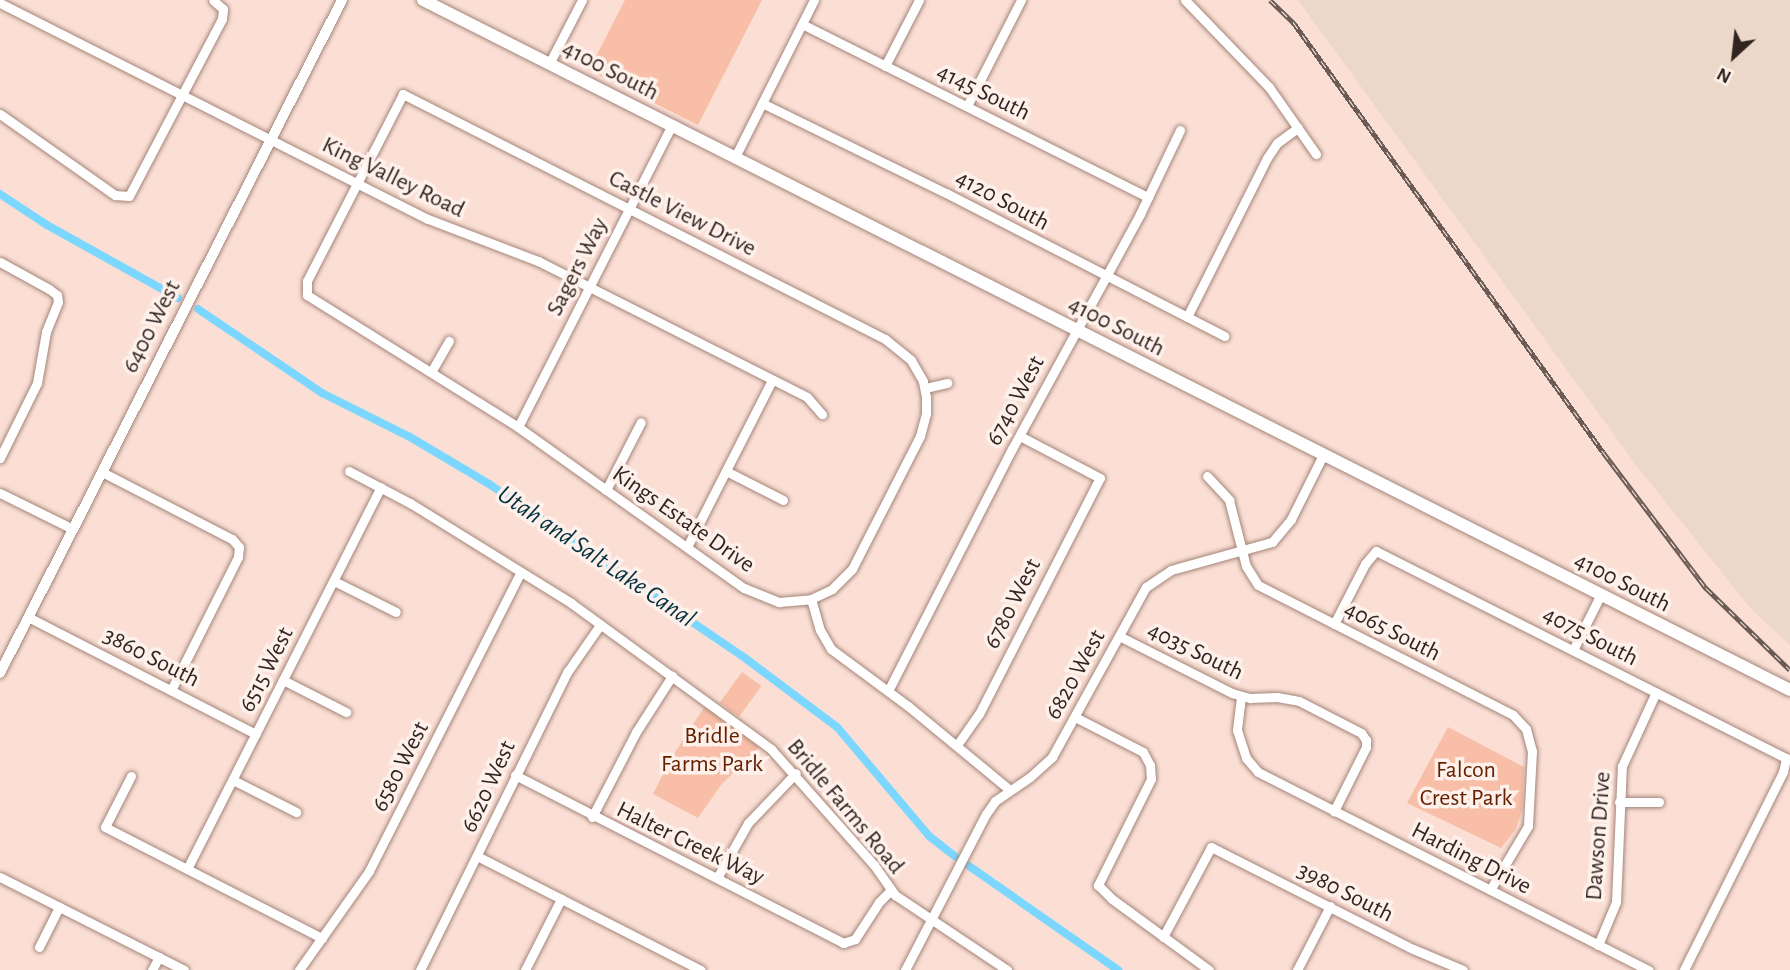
<!DOCTYPE html>
<html>
<head>
<meta charset="utf-8">
<style>
  body { margin:0 }
  #map { position:relative; width:1790px; height:970px; overflow:hidden; background:#fbdfd5; font-family:"Alegreya Sans",sans-serif }
  div>[style] { position:absolute }
  [style*='--x'] { left:calc(var(--x)*1px); top:calc(var(--y)*1px); width:calc(var(--w)*1px); rotate:calc(var(--a)*1deg) }
  .industrial>* { inset:0; background:#ebd8c8 }
  .green>* { inset:0; background:#f8bea7; transform-origin:0 0 }
  .canal>* { height:8px; margin:-4px; padding:0 4px; transform-origin:4px; border-radius:4px; background:#7bd7ff }
  .roads { filter:drop-shadow(0 0 2px #a48579) drop-shadow(0 0 2px #a48579) }
  .minor>* { height:9px; margin:-4.5px; padding:0 4.5px; transform-origin:4.5px; border-radius:4.5px; background:#fff }
  .tertiary>* { height:10px; margin:-5px; padding:0 5px; transform-origin:5px; border-radius:5px; background:#fff }
  .secondary>* { height:12px; margin:-6px; padding:0 6px; transform-origin:6px; border-radius:6px; background:#fff }
  .rail>* { height:5px; margin-top:-2.5px; transform-origin:0; background:repeating-linear-gradient(90deg,#fef0ea 0 8px,#6c5b55 0 16px); box-sizing:border-box; border-block:2px solid #6c5b55 }
  span { translate:-50% -50%; white-space:nowrap; text-align:center; line-height:1.15; -webkit-text-stroke:7px #fef0ea; paint-order:stroke }
  .street-label { font-size:24px; color:#322521 }
  .park-label { font-size:24px; color:#652000 }
  .water-label { font-size:26px; color:#053141; font-style:italic }
  .north { position:absolute; left:1699px; top:21px; width:70px; height:70px; -webkit-text-stroke:5px #fef0ea; paint-order:stroke; rotate:207deg; font-size:19px; font-weight:700; line-height:28px; text-align:center; color:#322521 }
  .north::after { content:''; display:block; margin:auto; width:24px; height:32px; background:#322521; clip-path:polygon(50% 0,100% 100%,50% 72%,0 100%) }
</style>
</head>
<body>
<div id="map">
  <div class="industrial">
    <div style="clip-path:polygon(1298px 0,1790px 0,1790px 645px,1751px 609px,1636px 465px)"></div>
  </div>
  <div class="green">
    <div style="clip-path:polygon(625px 0,762px 0,698px 125px,589px 70px)"></div>
    <div style="left:742px;top:672px;width:24px;height:38px;rotate:36deg"></div>
    <div style="clip-path:polygon(705px 706px,760px 746px,721px 785px,698px 818px,653px 794px,672px 757px)"></div>
    <div style="clip-path:polygon(1448px 727px,1524px 767px,1522px 810px,1516px 829px,1501px 848px,1407px 803px)"></div>
  </div>
  <div class="canal">
    <div style="--x:0;--y:194;--w:56;--a:33.4"></div>
    <div style="--x:47;--y:225;--w:150;--a:29.1"></div>
    <div style="--x:198;--y:309;--w:150;--a:34.1"></div>
    <div style="--x:322;--y:393;--w:98;--a:26.6"></div>
    <div style="--x:410;--y:437;--w:92;--a:30.7"></div>
    <div style="--x:489;--y:484;--w:310;--a:34.2"></div>
    <div style="--x:745;--y:658;--w:115;--a:36.9"></div>
    <div style="--x:837;--y:727;--w:143;--a:49.8"></div>
    <div style="--x:929;--y:836;--w:33;--a:38"></div>
    <div style="--x:969;--y:866;--w:182;--a:34.9"></div>
  </div>
  <div class="roads">
    <div class="minor">
      <div style="--x:1185;--y:0;--w:121;--a:46"></div>
      <div style="--x:1269;--y:87;--w:82;--a:55"></div>
      <div style="--x:0;--y:3;--w:479;--a:26.8"></div>
      <div style="--x:428;--y:219;--w:118;--a:20.9"></div>
      <div style="--x:538;--y:261;--w:301;--a:26.8"></div>
      <div style="--x:807;--y:397;--w:23;--a:49"></div>
      <div style="--x:802;--y:24;--w:387;--a:26.6"></div>
      <div style="--x:549;--y:64;--w:72;--a:-62.7"></div>
      <div style="--x:885;--y:66;--w:74;--a:-62.7"></div>
      <div style="--x:762;--y:103;--w:205;--a:26.1"></div>
      <div style="--x:946;--y:193;--w:313;--a:27.2"></div>
      <div style="--x:967;--y:106;--w:119;--a:-63"></div>
      <div style="--x:0;--y:114;--w:141;--a:35.2"></div>
      <div style="--x:115;--y:195;--w:14;--a:4"></div>
      <div style="--x:129;--y:196;--w:200;--a:-62.3"></div>
      <div style="--x:222;--y:19;--w:10;--a:-84"></div>
      <div style="--x:223;--y:9;--w:13;--a:-138"></div>
      <div style="--x:735;--y:157;--w:176;--a:-63.3"></div>
      <div style="--x:0;--y:262;--w:56;--a:28.9"></div>
      <div style="--x:49;--y:289;--w:10;--a:37"></div>
      <div style="--x:57;--y:295;--w:7;--a:82"></div>
      <div style="--x:58;--y:302;--w:32;--a:112"></div>
      <div style="--x:46;--y:332;--w:52;--a:100"></div>
      <div style="--x:37;--y:383;--w:84;--a:116.3"></div>
      <div style="--x:1187;--y:317;--w:178;--a:-63.3"></div>
      <div style="--x:1267;--y:158;--w:18;--a:-56"></div>
      <div style="--x:1277;--y:143;--w:26;--a:-36"></div>
      <div style="--x:431;--y:372;--w:36;--a:-60"></div>
      <div style="--x:925;--y:388;--w:23;--a:-13"></div>
      <div style="--x:518;--y:427;--w:339;--a:-63"></div>
      <div style="--x:349;--y:471;--w:69;--a:27.7"></div>
      <div style="--x:410;--y:503;--w:190;--a:31.8"></div>
      <div style="--x:571;--y:603;--w:248;--a:36.1"></div>
      <div style="--x:771;--y:749;--w:155;--a:48.4"></div>
      <div style="--x:874;--y:865;--w:37;--a:55"></div>
      <div style="--x:895;--y:895;--w:135;--a:33.8"></div>
      <div style="--x:726;--y:471;--w:64;--a:27"></div>
      <div style="--x:102;--y:472;--w:146;--a:27.3"></div>
      <div style="--x:232;--y:539;--w:11;--a:49"></div>
      <div style="--x:239;--y:547;--w:10;--a:96"></div>
      <div style="--x:238;--y:557;--w:149;--a:116.7"></div>
      <div style="--x:1207;--y:476;--w:33;--a:47"></div>
      <div style="--x:1229;--y:500;--w:68;--a:75.6"></div>
      <div style="--x:1246;--y:566;--w:22;--a:58"></div>
      <div style="--x:1258;--y:585;--w:286;--a:27"></div>
      <div style="--x:1513;--y:715;--w:19;--a:47"></div>
      <div style="--x:1526;--y:729;--w:23;--a:75"></div>
      <div style="--x:1532;--y:751;--w:75;--a:93.1"></div>
      <div style="--x:1528;--y:826;--w:74;--a:120.7"></div>
      <div style="--x:606;--y:490;--w:76;--a:-62.8"></div>
      <div style="--x:0;--y:493;--w:81;--a:26.3"></div>
      <div style="--x:687;--y:547;--w:187;--a:-63"></div>
      <div style="--x:334;--y:581;--w:69;--a:26.6"></div>
      <div style="--x:811;--y:599;--w:23;--a:-25"></div>
      <div style="--x:832;--y:589;--w:28;--a:-45"></div>
      <div style="--x:852;--y:569;--w:149;--a:-62.9"></div>
      <div style="--x:920;--y:436;--w:23;--a:-75"></div>
      <div style="--x:926;--y:414;--w:17;--a:-90"></div>
      <div style="--x:926;--y:397;--w:16;--a:-101"></div>
      <div style="--x:923;--y:381;--w:24;--a:-120"></div>
      <div style="--x:911;--y:360;--w:33;--a:-141"></div>
      <div style="--x:885;--y:339;--w:541;--a:-153.06"></div>
      <div style="--x:403;--y:94;--w:210;--a:117.2"></div>
      <div style="--x:307;--y:281;--w:14;--a:90"></div>
      <div style="--x:307;--y:295;--w:249;--a:32"></div>
      <div style="--x:518;--y:427;--w:277;--a:35.5"></div>
      <div style="--x:744;--y:588;--w:38;--a:22"></div>
      <div style="--x:779;--y:602;--w:32;--a:-5"></div>
      <div style="--x:811;--y:599;--w:32;--a:74"></div>
      <div style="--x:820;--y:630;--w:22;--a:60"></div>
      <div style="--x:831;--y:649;--w:96;--a:36.5"></div>
      <div style="--x:908;--y:706;--w:132;--a:39.5"></div>
      <div style="--x:28;--y:617;--w:256;--a:27.2"></div>
      <div style="--x:1334;--y:624;--w:68;--a:-62.7"></div>
      <div style="--x:1365;--y:564;--w:17;--a:-50"></div>
      <div style="--x:1376;--y:551;--w:459;--a:26.8"></div>
      <div style="--x:1786;--y:758;--w:14;--a:102"></div>
      <div style="--x:1783;--y:772;--w:221;--a:116.6"></div>
      <div style="--x:1119;--y:636;--w:127;--a:26.8"></div>
      <div style="--x:1232;--y:693;--w:19;--a:16"></div>
      <div style="--x:1250;--y:698;--w:27;--a:-2"></div>
      <div style="--x:1277;--y:697;--w:22;--a:10"></div>
      <div style="--x:1299;--y:701;--w:70;--a:27.3"></div>
      <div style="--x:1361;--y:733;--w:9;--a:54"></div>
      <div style="--x:1366;--y:740;--w:7;--a:90"></div>
      <div style="--x:1366;--y:747;--w:72;--a:116.6"></div>
      <div style="--x:1573;--y:650;--w:60;--a:-63.4"></div>
      <div style="--x:283;--y:680;--w:71;--a:26.9"></div>
      <div style="--x:888;--y:691;--w:272;--a:-62.9"></div>
      <div style="--x:1012;--y:449;--w:268;--a:-61.4"></div>
      <div style="--x:1140;--y:214;--w:93;--a:-64.5"></div>
      <div style="--x:1241;--y:697;--w:33;--a:97"></div>
      <div style="--x:1237;--y:730;--w:29;--a:72"></div>
      <div style="--x:1246;--y:758;--w:18;--a:49"></div>
      <div style="--x:1258;--y:772;--w:438;--a:26.9"></div>
      <div style="--x:1075;--y:717;--w:76;--a:27.2"></div>
      <div style="--x:1143;--y:752;--w:15;--a:62"></div>
      <div style="--x:1150;--y:765;--w:14;--a:86"></div>
      <div style="--x:1151;--y:779;--w:119;--a:116.6"></div>
      <div style="--x:1098;--y:885;--w:20;--a:45"></div>
      <div style="--x:1112;--y:899;--w:120;--a:36.2"></div>
      <div style="--x:957;--y:745;--w:38;--a:-55"></div>
      <div style="--x:979;--y:714;--w:265;--a:-62.9"></div>
      <div style="--x:1100;--y:478;--w:90;--a:-152.3"></div>
      <div style="--x:515;--y:775;--w:369;--a:27.1"></div>
      <div style="--x:843;--y:943;--w:13;--a:-18"></div>
      <div style="--x:855;--y:939;--w:44;--a:-57"></div>
      <div style="--x:879;--y:902;--w:16;--a:-45"></div>
      <div style="--x:131;--y:776;--w:57;--a:117"></div>
      <div style="--x:105;--y:827;--w:244;--a:27.1"></div>
      <div style="--x:233;--y:780;--w:71;--a:26.9"></div>
      <div style="--x:1619;--y:802;--w:40;--a:0"></div>
      <div style="--x:592;--y:817;--w:96;--a:-62.6"></div>
      <div style="--x:636;--y:732;--w:67;--a:-57.3"></div>
      <div style="--x:477;--y:856;--w:251;--a:27"></div>
      <div style="--x:187;--y:869;--w:428;--a:-63.1"></div>
      <div style="--x:0;--y:877;--w:206;--a:26.8"></div>
      <div style="--x:717;--y:878;--w:63;--a:-60.6"></div>
      <div style="--x:748;--y:823;--w:69;--a:-46.2"></div>
      <div style="--x:1163;--y:937;--w:102;--a:-61.9"></div>
      <div style="--x:1211;--y:847;--w:226;--a:26.8"></div>
      <div style="--x:1413;--y:949;--w:54;--a:22.8"></div>
      <div style="--x:1598;--y:945;--w:47;--a:-67.3"></div>
      <div style="--x:1616;--y:902;--w:136;--a:-87.5"></div>
      <div style="--x:1622;--y:766;--w:81;--a:-65.3"></div>
      <div style="--x:39;--y:947;--w:45;--a:-63.4"></div>
      <div style="--x:152;--y:970;--w:15;--a:-62"></div>
      <div style="--x:299;--y:970;--w:121;--a:-54.7"></div>
      <div style="--x:369;--y:871;--w:335;--a:-63.1"></div>
      <div style="--x:420;--y:970;--w:334;--a:-63.7"></div>
      <div style="--x:568;--y:671;--w:56;--a:-55.2"></div>
      <div style="--x:525;--y:970;--w:80;--a:-63.1"></div>
      <div style="--x:905;--y:970;--w:176;--a:-62.6"></div>
      <div style="--x:986;--y:814;--w:16;--a:-55"></div>
      <div style="--x:995;--y:801;--w:42;--a:-34.4"></div>
      <div style="--x:1030;--y:777;--w:30;--a:-42"></div>
      <div style="--x:1052;--y:757;--w:194;--a:-61.1"></div>
      <div style="--x:1146;--y:587;--w:30;--a:-34"></div>
      <div style="--x:1171;--y:570;--w:105;--a:-15.5"></div>
      <div style="--x:1272;--y:542;--w:30;--a:-50"></div>
      <div style="--x:1291;--y:519;--w:72;--a:-63.4"></div>
      <div style="--x:1297;--y:970;--w:72;--a:-62.7"></div>
    </div>
    <div class="tertiary">
      <div style="--x:0;--y:673;--w:755;--a:-63.06"></div>
    </div>
    <div class="secondary">
      <div style="--x:423;--y:0;--w:1531;--a:26.78"></div>
    </div>
  </div>
  <div class="rail">
    <div style="--x:1270;--y:0;--w:32;--a:44"></div>
    <div style="--x:1293;--y:22;--w:530;--a:54.21"></div>
    <div style="--x:1603;--y:452;--w:171;--a:52.9"></div>
    <div style="--x:1706;--y:588;--w:117;--a:44.3"></div>
  </div>
  <div class="street-label">
    <span style="left:610px;top:71px;rotate:27deg">4100 South</span>
    <span style="left:983px;top:93px;rotate:26deg">4145 South</span>
    <span style="left:393px;top:178px;rotate:26deg">King Valley Road</span>
    <span style="left:1002px;top:201px;rotate:28deg">4120 South</span>
    <span style="left:682px;top:214px;rotate:27deg">Castle View Drive</span>
    <span style="left:578px;top:267px;rotate:-63deg">Sagers Way</span>
    <span style="left:152px;top:327px;rotate:-63deg">6400 West</span>
    <span style="left:1116px;top:327px;rotate:27deg">4100 South</span>
    <span style="left:1016px;top:401px;rotate:-62deg">6740 West</span>
    <span style="left:683px;top:520px;rotate:35deg">Kings Estate Drive</span>
    <span style="left:1622px;top:583px;rotate:27deg">4100 South</span>
    <span style="left:1013px;top:604px;rotate:-63deg">6780 West</span>
    <span style="left:1392px;top:632px;rotate:27deg">4065 South</span>
    <span style="left:1590px;top:637px;rotate:27deg">4075 South</span>
    <span style="left:1195px;top:652px;rotate:26deg">4035 South</span>
    <span style="left:151px;top:658px;rotate:27deg">3860 South</span>
    <span style="left:267px;top:670px;rotate:-63deg">6515 West</span>
    <span style="left:1076px;top:675px;rotate:-61deg">6820 West</span>
    <span style="left:401px;top:767px;rotate:-63deg">6580 West</span>
    <span style="left:489px;top:787px;rotate:-65deg">6620 West</span>
    <span style="left:845px;top:807px;rotate:50deg">Bridle Farms Road</span>
    <span style="left:1599px;top:836px;rotate:-86deg">Dawson Drive</span>
    <span style="left:690px;top:844px;rotate:26deg">Halter Creek Way</span>
    <span style="left:1471px;top:859px;rotate:27deg">Harding Drive</span>
    <span style="left:1345px;top:893px;rotate:27deg">3980 South</span>
  </div>
  <div class="park-label">
    <span style="left:712px;top:751px">Bridle<br>Farms Park</span>
    <span style="left:1466px;top:785px">Falcon<br>Crest Park</span>
  </div>
  <div class="water-label">
    <span style="left:596px;top:557px;rotate:34deg">Utah and Salt Lake Canal</span>
  </div>
  <div class="north">N</div>
</div>
</body>
</html>
